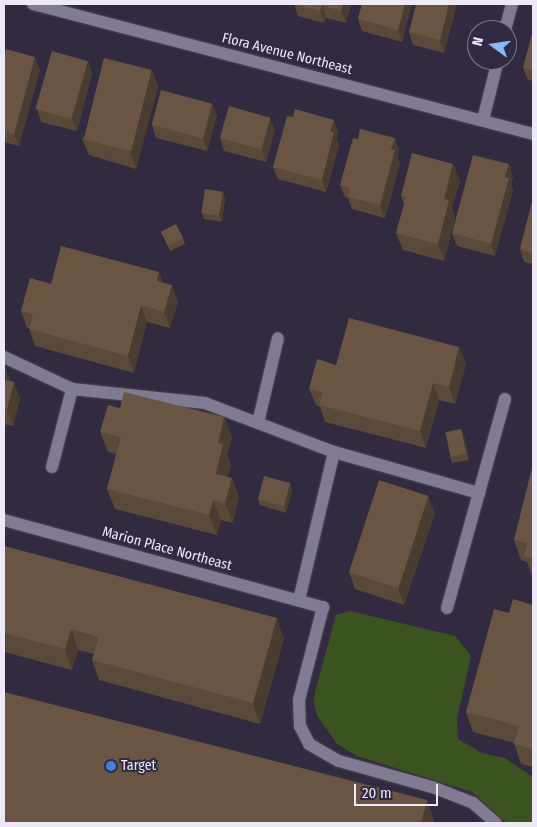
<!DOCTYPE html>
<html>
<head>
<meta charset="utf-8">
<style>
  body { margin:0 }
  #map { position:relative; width:537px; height:827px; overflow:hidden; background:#312a40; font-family:"Fira Sans Condensed",sans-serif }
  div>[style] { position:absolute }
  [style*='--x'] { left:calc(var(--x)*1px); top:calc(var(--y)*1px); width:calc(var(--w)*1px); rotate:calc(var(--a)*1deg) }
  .green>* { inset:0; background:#3b541f }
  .roads { filter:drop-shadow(0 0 1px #4c4658) drop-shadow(0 0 1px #4c4658) }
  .lane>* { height:12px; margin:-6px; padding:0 6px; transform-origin:6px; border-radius:6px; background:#817a93 }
  .street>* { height:12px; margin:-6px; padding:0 6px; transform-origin:6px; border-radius:6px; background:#817a93 }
  .wall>* { inset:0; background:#5a4939 }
  .shaded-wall>* { inset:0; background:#4a3c2e }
  .building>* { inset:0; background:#695542; transform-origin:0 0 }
  .dots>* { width:14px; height:14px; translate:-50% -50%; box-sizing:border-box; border:2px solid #312a40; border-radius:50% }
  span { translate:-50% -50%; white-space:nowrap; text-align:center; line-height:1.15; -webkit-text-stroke:4px #312a40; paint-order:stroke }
  .street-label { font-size:14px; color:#ede9f7 }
  .poi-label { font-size:14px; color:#ede9f7 }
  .left { translate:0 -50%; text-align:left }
  .frame { position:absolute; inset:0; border:5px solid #ede9f7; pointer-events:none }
  .north { position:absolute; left:467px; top:20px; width:50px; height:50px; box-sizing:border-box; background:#312a40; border:1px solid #7c7689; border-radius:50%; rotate:284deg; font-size:14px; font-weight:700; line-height:20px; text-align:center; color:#ede9f7 }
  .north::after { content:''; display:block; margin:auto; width:18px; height:22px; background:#87bbfc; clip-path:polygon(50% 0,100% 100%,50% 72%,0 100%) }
  .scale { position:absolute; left:354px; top:784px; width:84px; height:22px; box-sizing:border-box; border:2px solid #ede9f7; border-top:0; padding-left:6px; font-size:15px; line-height:18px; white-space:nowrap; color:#ede9f7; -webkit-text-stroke:4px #312a40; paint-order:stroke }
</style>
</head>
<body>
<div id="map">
  <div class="green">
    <div style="clip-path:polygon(350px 611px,455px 636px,471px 656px,457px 719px,458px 739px,482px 753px,505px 758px,533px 777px,533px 823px,507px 823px,472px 792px,357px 756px,337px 744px,318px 717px,314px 704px,315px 692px,336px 615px)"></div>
  </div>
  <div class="roads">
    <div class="lane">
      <div style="--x:4;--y:357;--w:75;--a:25.2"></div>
      <div style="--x:72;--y:389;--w:134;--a:6"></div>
      <div style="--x:205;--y:403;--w:138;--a:20.8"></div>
      <div style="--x:334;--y:452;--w:151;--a:15.8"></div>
      <div style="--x:258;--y:423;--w:87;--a:-76.8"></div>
      <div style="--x:52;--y:467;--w:81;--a:-75.6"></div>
      <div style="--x:299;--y:600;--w:152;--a:-76.7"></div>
      <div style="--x:323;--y:607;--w:96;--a:104.5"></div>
      <div style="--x:299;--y:700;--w:26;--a:88"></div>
      <div style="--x:300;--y:726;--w:20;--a:63"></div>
      <div style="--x:309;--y:744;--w:34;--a:30"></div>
      <div style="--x:339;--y:761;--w:100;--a:15.7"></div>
      <div style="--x:435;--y:788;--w:41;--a:21.5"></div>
      <div style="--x:473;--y:803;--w:30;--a:41"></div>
      <div style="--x:447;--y:608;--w:217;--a:-74.5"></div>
    </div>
    <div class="street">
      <div style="--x:33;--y:4;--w:517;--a:14.57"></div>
      <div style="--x:505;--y:30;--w:27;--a:-75"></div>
      <div style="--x:483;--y:120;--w:62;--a:-76"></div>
      <div style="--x:4;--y:520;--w:331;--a:15.3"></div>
    </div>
  </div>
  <div class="wall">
    <div style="clip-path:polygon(294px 4px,351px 4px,346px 23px,326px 18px,324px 23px,298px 16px)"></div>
    <div style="clip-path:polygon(362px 4px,412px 4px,402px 42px,362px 31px,358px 19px)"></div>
    <div style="clip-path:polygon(457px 4px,444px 53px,413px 45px,409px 32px)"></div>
    <div style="clip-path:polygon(533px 30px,533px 81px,528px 80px,523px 68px)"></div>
    <div style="clip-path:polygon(4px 56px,40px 70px,19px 146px,4px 142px)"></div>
    <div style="clip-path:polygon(88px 61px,92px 73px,77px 131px,41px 122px,37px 109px)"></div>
    <div style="clip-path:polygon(152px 70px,158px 87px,136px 169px,89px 155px,82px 139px)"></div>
    <div style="clip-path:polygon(212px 104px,217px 116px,207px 151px,156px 138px,152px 125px)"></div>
    <div style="clip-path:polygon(293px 117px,338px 132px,336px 139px,339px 145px,326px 192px,278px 179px,273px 167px)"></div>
    <div style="clip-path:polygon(270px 118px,275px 130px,266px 162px,224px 151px,220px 138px)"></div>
    <div style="clip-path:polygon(399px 150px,397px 157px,400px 163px,385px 218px,352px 209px,348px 198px,345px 197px,340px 185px)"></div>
    <div style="clip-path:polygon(513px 177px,511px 184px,513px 190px,495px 256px,457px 246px,452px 233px)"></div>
    <div style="clip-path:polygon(460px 181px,452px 208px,455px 217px,444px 261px,403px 250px,396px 233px,404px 205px,401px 196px)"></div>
    <div style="clip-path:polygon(223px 192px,225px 199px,222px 222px,204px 219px,202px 213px)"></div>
    <div style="clip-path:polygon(533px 198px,533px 264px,524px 262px,520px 249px)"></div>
    <div style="clip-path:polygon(161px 231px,183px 238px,185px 244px,170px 251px)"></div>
    <div style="clip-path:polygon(163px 283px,178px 302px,170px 328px,147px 322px,134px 373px,35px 346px,29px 328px,27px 328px,21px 311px,51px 284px)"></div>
    <div style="clip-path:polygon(4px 364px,10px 381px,14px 382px,20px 399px,13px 426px,4px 424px)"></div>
    <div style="clip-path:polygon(466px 364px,455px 404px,439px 400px,426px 448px,325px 422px,320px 407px,316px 405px,309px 389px,336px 365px)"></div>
    <div style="clip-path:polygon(120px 408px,224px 417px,232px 437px,227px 455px,231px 464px,227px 477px,232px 478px,239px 498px,233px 523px,221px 520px,217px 535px,115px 509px,107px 489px,116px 454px,108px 452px,100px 432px)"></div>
    <div style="clip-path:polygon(461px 429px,464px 436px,469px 460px,452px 463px,450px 456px)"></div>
    <div style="clip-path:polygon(533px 464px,533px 576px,532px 576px,527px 562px,521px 560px,514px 540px)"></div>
    <div style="clip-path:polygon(290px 483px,292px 490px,286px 513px,260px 505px,258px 499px)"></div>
    <div style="clip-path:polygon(435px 513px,404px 605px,355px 589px,349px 572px)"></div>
    <div style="clip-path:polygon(4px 546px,284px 638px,260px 724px,99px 680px,92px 660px,94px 654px,78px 650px,72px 670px,4px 652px)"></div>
    <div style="clip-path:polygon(533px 605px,533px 767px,521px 764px,514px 743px,473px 732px,466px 712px,509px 613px)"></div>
    <div style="clip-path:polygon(427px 800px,434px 821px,433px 823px,4px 823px)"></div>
  </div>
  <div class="shaded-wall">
    <div style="clip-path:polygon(343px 4px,351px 4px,346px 23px,341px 11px)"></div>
    <div style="clip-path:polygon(405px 4px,412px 4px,402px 42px,398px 30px)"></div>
    <div style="clip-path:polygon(449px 4px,457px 4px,444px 53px,440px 40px)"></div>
    <div style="clip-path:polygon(322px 5px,326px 18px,324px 23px,320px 11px)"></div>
    <div style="clip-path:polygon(35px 57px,40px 70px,19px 146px,14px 134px)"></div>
    <div style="clip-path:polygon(88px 61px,92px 73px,77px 131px,72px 119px)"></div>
    <div style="clip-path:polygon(152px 70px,158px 87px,136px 169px,130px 152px)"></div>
    <div style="clip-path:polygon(212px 104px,217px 116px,207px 151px,203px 138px)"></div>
    <div style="clip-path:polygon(270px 118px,275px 130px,266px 162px,262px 150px)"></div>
    <div style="clip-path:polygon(334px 120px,338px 132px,336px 139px,339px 145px,326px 192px,322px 180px,330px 132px)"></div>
    <div style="clip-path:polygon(395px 138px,399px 150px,397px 157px,400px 163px,385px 218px,380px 205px,391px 150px)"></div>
    <div style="clip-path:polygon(453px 164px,460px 181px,452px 208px,455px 217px,444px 261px,438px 244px,444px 199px)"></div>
    <div style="clip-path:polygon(509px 164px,513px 177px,511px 184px,513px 190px,495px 256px,491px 244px,505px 177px)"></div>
    <div style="clip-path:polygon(223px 192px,225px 199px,222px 222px,219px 215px)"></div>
    <div style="clip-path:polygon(159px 272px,166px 289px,157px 281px)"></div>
    <div style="clip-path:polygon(172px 285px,178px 302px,170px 328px,164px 312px)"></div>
    <div style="clip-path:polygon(141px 305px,147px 322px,134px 373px,128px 356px)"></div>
    <div style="clip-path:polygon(459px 347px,466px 364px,455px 404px,449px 387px)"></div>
    <div style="clip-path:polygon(4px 364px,10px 381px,7px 396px,4px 387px)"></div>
    <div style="clip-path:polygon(14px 382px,20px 399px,13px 426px,7px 409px)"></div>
    <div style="clip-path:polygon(433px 383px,439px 400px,426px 448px,420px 431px)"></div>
    <div style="clip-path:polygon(224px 417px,232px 437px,227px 455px,231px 464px,223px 494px,216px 474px,218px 443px)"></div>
    <div style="clip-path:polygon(461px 429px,464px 436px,469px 460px,466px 453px)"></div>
    <div style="clip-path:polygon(232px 478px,239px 498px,233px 523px,225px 503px)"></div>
    <div style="clip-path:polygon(290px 483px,292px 490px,286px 513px,284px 506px)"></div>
    <div style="clip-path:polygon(428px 496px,435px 513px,404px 605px,398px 588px)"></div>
    <div style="clip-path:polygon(213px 500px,221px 520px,217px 535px,209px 515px)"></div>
    <div style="clip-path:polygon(277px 618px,284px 638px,260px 724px,253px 703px)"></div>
    <div style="clip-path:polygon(71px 629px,78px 650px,72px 670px,65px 649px)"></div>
    <div style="clip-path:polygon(427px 800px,434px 821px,433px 823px,423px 823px,422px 819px)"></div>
  </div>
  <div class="building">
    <div style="clip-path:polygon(294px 4px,343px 4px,341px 11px,322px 5px,320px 11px)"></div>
    <div style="clip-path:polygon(362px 4px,405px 4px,398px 30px,358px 19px)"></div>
    <div style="clip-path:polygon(416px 4px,449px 4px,440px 40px,409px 32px)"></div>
    <div style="clip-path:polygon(533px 30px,533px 70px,523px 68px)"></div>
    <div style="clip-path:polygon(6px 49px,35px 57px,14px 134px,4px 131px,4px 56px)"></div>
    <div style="left:52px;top:51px;width:37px;height:60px;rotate:16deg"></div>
    <div style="left:104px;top:58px;width:49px;height:84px;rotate:14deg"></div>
    <div style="left:161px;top:90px;width:53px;height:36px;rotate:15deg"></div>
    <div style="left:229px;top:106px;width:43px;height:33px;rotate:16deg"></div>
    <div style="clip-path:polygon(295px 109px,334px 120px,330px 132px,334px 132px,322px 180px,273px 167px,287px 116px,293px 117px)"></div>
    <div style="clip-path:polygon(360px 129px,395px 138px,391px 150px,395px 150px,380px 205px,348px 197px,350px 188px,340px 185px,353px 138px,358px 139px)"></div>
    <div style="clip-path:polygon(412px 153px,453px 164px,444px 199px,449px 200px,438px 244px,396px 233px,406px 197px,401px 196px)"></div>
    <div style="clip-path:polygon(473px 155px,509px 164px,505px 177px,509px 178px,491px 244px,452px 233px)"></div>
    <div style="left:205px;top:189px;width:18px;height:24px;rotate:9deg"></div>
    <div style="clip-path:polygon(533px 198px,533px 253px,520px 249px)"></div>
    <div style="left:176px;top:224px;width:16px;height:17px;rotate:63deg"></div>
    <div style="clip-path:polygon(61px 246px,159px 272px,157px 281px,172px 285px,164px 312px,141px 305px,128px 356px,29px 329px,33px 314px,21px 311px,30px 278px,51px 284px)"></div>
    <div style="clip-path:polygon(349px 318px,459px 347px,449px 387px,433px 383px,420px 431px,319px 405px,323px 392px,309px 389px,317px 359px,336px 365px)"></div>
    <div style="clip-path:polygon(4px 380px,14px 382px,7px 409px,4px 409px)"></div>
    <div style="clip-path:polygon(124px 392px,224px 417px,218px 443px,223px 444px,216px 474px,232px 478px,225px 503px,213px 500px,209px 515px,107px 489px,121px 437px,100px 432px,108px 405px,120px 408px)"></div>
    <div style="left:461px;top:429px;width:25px;height:16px;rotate:78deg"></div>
    <div style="clip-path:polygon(533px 464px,533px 558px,524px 556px,528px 543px,514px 540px)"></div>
    <div style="left:264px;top:476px;width:27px;height:24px;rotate:15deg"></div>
    <div style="left:379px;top:480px;width:52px;height:97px;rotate:18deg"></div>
    <div style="clip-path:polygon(4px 546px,277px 618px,253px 703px,92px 660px,99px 637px,71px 629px,65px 649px,4px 633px)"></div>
    <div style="clip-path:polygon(513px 599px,533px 605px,533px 749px,514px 744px,519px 726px,466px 712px,494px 609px,509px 613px)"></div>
    <div style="clip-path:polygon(4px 692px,427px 800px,422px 819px,414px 823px,4px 823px)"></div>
  </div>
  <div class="dots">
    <div style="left:111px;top:766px;background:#3f7fe0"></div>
  </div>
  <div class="street-label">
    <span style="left:287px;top:54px;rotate:14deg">Flora Avenue Northeast</span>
    <span style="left:167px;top:549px;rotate:15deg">Marion Place Northeast</span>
  </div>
  <div class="poi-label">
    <span class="left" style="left:121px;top:766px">Target</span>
  </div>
  <div class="frame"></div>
  <div class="north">N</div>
  <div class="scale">20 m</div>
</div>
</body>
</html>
